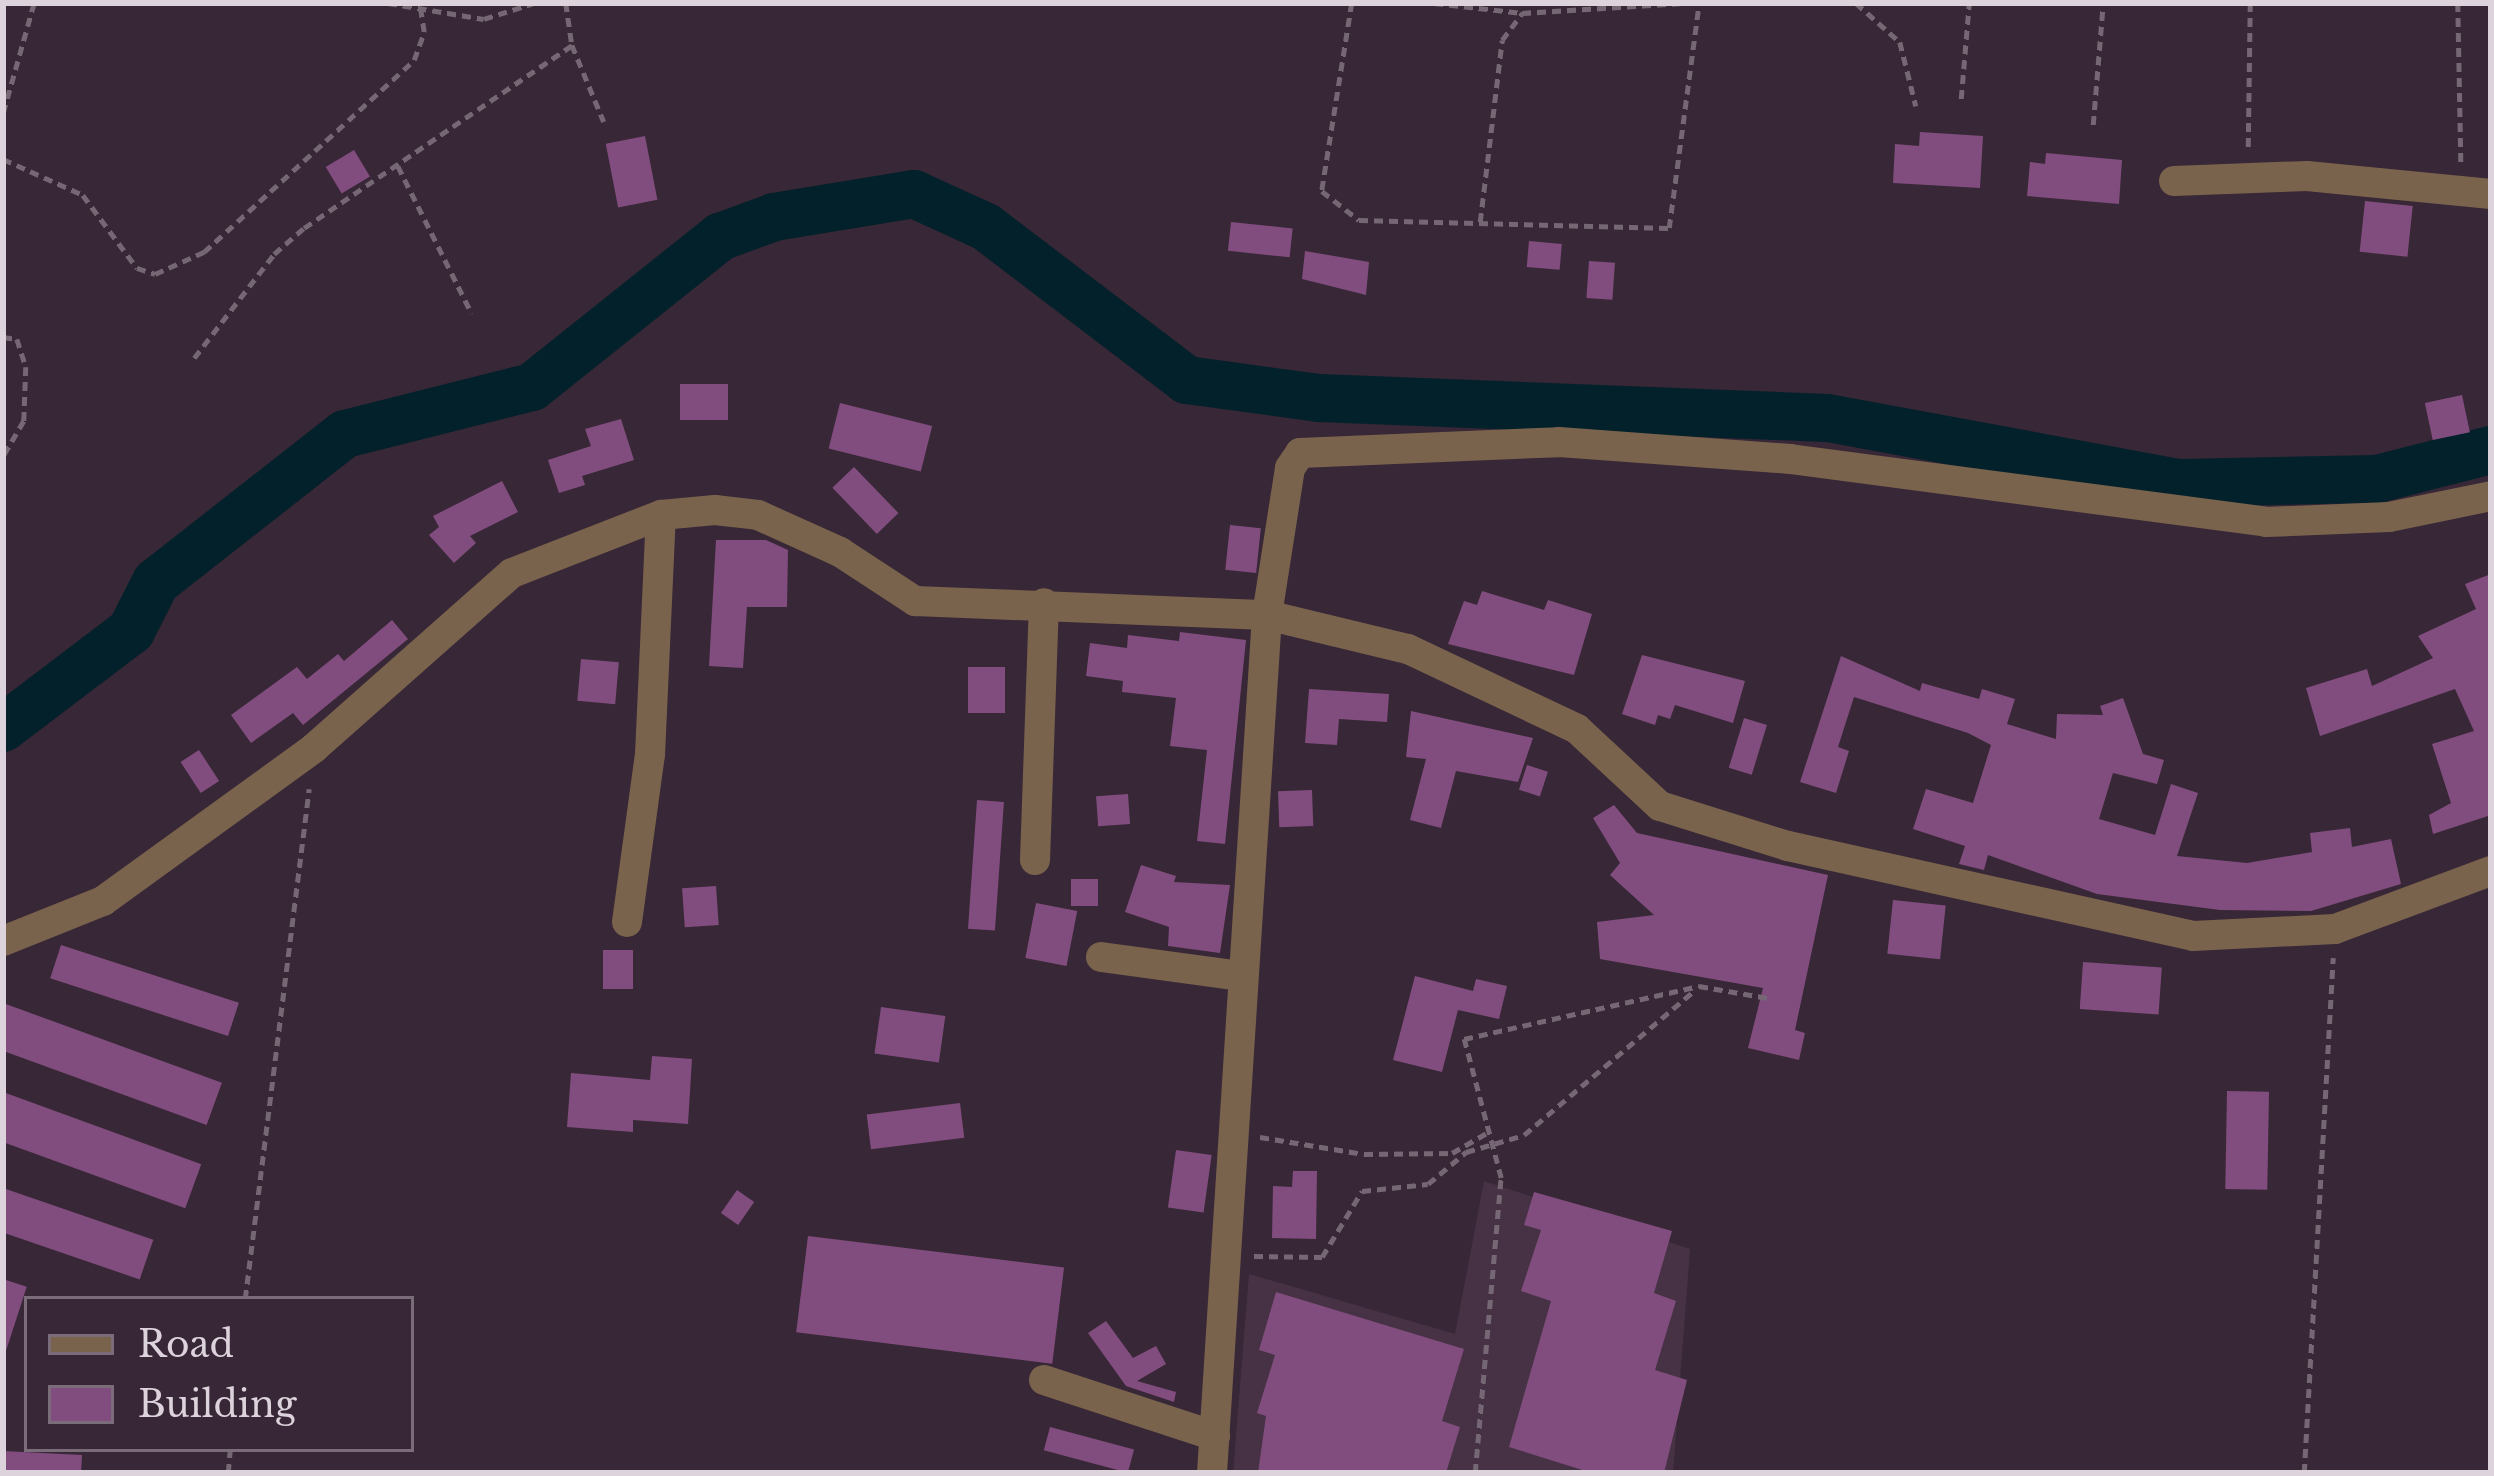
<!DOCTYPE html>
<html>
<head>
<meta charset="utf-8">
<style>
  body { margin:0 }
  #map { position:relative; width:2494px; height:1476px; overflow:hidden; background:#382736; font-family:"Libre Baskerville",serif }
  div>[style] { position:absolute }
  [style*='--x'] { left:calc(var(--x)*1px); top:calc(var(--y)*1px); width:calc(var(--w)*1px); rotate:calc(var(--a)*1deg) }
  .built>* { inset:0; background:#463244 }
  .river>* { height:48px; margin:-24px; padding:0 24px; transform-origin:24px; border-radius:24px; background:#03212a }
  .building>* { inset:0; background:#814d7e; transform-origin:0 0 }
  .path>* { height:4.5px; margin-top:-2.25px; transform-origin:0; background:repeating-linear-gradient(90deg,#756774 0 9px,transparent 0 15px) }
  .minor>* { height:30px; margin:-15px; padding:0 15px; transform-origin:15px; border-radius:15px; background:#7a634d }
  span { translate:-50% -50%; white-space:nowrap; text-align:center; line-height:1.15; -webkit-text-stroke:12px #382736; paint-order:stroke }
  .frame { position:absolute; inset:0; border:6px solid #ddd3dc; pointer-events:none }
  .legend { position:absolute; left:24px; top:1296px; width:390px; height:156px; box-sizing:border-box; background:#382736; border:3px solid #7a6c78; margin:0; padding:15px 21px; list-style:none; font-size:36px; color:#ddd3dc }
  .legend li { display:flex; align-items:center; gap:24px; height:60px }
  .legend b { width:60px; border:3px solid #7a6c78 }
</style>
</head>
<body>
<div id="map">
  <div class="built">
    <div style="clip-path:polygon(1484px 1181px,1690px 1249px,1673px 1473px,1233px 1473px,1249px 1274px,1455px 1334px)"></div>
  </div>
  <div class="river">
    <div style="--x:3;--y:728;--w:161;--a:-37.2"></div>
    <div style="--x:131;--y:631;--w:55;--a:-63"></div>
    <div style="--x:156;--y:582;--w:240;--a:-38.1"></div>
    <div style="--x:345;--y:434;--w:193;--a:-14.1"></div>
    <div style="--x:532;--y:387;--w:241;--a:-38.6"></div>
    <div style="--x:720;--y:237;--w:58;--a:-20.3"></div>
    <div style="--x:774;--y:217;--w:142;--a:-9.3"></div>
    <div style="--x:914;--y:194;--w:79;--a:24.6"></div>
    <div style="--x:986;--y:227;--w:253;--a:37.3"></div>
    <div style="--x:1187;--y:380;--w:133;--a:7.8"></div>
    <div style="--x:1319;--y:398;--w:509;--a:2.25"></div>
    <div style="--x:1828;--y:418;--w:358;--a:10.5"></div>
    <div style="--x:2180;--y:483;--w:197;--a:-1.2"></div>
    <div style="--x:2377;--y:479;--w:118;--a:-14.3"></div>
  </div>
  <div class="building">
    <div style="clip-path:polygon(1920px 132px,1983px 136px,1980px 188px,1893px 183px,1895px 144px,1919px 146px)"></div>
    <div style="left:645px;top:136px;width:65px;height:40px;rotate:79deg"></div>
    <div style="left:354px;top:150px;width:31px;height:33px;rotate:59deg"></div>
    <div style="clip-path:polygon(2046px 153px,2122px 160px,2119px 204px,2027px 196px,2030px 162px,2045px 164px)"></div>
    <div style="left:2365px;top:201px;width:48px;height:51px;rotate:6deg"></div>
    <div style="left:1231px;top:222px;width:62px;height:29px;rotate:6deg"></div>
    <div style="left:1529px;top:241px;width:33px;height:26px;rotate:5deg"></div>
    <div style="clip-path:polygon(1305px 251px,1369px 262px,1366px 295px,1302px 279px)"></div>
    <div style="left:1589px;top:261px;width:26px;height:37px;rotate:4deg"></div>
    <div style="left:680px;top:384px;width:48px;height:36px"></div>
    <div style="left:2462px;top:395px;width:38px;height:38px;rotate:78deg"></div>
    <div style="left:840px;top:403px;width:95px;height:47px;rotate:14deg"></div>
    <div style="clip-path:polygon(621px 419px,634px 460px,582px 476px,585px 485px,559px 493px,548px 460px,591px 446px,585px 429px)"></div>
    <div style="left:854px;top:467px;width:64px;height:30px;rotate:46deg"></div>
    <div style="clip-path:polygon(502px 481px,518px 512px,470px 536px,476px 543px,454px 563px,429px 535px,439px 527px,433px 516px)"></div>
    <div style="left:1230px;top:525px;width:31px;height:45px;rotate:6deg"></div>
    <div style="clip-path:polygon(716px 540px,766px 540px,788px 550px,787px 607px,747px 607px,743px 668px,709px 666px)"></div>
    <div style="clip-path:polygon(2491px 574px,2491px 815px,2433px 834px,2429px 815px,2451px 803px,2432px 744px,2474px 731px,2455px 689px,2320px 736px,2306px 688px,2367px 669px,2372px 686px,2433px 658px,2418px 636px,2476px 609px,2465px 584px)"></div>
    <div style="clip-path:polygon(1482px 591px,1544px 610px,1548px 600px,1592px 614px,1574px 675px,1448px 644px,1464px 601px,1477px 605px)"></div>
    <div style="clip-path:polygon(392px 620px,408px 639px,303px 725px,293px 713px,251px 743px,231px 715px,297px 667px,307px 679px,338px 654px,344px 661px)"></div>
    <div style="clip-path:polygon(1180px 632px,1246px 640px,1225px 844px,1197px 841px,1207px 750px,1170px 746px,1176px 698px,1122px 692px,1123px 681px,1086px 676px,1090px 643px,1127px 648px,1128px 635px,1179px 641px)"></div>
    <div style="clip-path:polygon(1642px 655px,1745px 681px,1733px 723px,1675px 705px,1670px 719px,1658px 715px,1655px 725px,1622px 714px)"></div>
    <div style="clip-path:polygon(1841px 656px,1920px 691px,1922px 683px,1979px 699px,1982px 689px,2015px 699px,2007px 724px,2056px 739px,2057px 714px,2103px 715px,2100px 706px,2123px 698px,2143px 754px,2164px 760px,2157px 784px,2113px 773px,2099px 819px,2155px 835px,2171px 784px,2198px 793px,2177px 856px,2247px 863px,2312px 852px,2310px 833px,2350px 828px,2352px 847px,2391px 839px,2401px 884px,2311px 911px,2220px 910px,2097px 894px,1988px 855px,1984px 870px,1959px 864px,1965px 846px,1913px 829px,1926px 789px,1973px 803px,1991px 745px,1968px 733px,1854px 697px,1838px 747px,1849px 751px,1836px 793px,1800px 782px)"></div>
    <div style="left:581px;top:659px;width:38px;height:42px;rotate:5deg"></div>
    <div style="left:968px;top:667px;width:37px;height:46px"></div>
    <div style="clip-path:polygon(1309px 689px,1389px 694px,1387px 722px,1339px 719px,1337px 745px,1305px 743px)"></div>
    <div style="clip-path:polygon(1411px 711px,1533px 738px,1518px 782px,1456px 771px,1441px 828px,1410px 820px,1426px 759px,1406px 757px)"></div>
    <div style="left:1744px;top:718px;width:24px;height:52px;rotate:17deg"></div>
    <div style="left:199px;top:750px;width:37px;height:22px;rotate:57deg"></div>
    <div style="left:1527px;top:765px;width:22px;height:26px;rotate:18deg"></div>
    <div style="left:1312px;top:790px;width:36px;height:34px;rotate:88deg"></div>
    <div style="left:1128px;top:794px;width:30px;height:32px;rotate:86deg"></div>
    <div style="left:977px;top:800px;width:27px;height:129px;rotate:4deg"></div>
    <div style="clip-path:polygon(1614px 805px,1637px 833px,1828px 875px,1795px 1030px,1805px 1033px,1799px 1060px,1748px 1048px,1763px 988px,1600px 959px,1597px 922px,1654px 915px,1610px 875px,1620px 863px,1593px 818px)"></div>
    <div style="clip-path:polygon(1141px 865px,1176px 876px,1174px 882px,1230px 885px,1220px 953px,1168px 946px,1169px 927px,1125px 912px)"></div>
    <div style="left:1071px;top:879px;width:27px;height:27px"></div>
    <div style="left:716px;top:886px;width:39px;height:34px;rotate:86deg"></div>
    <div style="left:1893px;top:900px;width:53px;height:54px;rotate:6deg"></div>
    <div style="left:1036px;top:903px;width:42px;height:56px;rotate:11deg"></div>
    <div style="left:61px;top:945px;width:187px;height:35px;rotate:18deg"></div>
    <div style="left:603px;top:950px;width:30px;height:39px"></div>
    <div style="left:2083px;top:962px;width:79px;height:47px;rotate:4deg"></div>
    <div style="clip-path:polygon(1415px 976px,1473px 991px,1476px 979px,1507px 986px,1499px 1019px,1458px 1010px,1442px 1072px,1393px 1060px)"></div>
    <div style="left:3px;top:1003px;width:233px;height:45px;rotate:20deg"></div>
    <div style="left:881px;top:1007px;width:65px;height:47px;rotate:8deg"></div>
    <div style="clip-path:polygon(652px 1056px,692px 1059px,688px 1124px,633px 1120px,633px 1132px,567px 1127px,571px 1073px,650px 1080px)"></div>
    <div style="left:2227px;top:1091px;width:42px;height:98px;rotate:1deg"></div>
    <div style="left:3px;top:1092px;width:211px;height:47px;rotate:20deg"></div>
    <div style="left:960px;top:1103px;width:35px;height:94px;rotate:83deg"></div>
    <div style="left:1176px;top:1150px;width:36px;height:58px;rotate:8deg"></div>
    <div style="clip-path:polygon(1293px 1171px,1317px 1171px,1316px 1239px,1272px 1238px,1273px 1186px,1292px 1187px)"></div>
    <div style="left:3px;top:1188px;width:159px;height:42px;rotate:19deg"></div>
    <div style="left:737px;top:1190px;width:21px;height:28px;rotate:35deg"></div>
    <div style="clip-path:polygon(1534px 1192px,1672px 1231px,1654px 1293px,1676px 1301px,1655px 1370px,1687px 1380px,1664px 1473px,1592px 1473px,1509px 1447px,1551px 1301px,1521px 1291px,1541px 1230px,1524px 1225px)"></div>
    <div style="left:808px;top:1236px;width:258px;height:97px;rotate:7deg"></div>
    <div style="left:3px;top:1279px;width:25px;height:120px;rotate:18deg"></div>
    <div style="clip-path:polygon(1276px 1292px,1464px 1349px,1442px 1421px,1460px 1427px,1446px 1473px,1258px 1473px,1266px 1416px,1257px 1413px,1275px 1355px,1259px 1350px)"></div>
    <div style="clip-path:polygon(1106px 1321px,1133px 1358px,1156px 1346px,1166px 1364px,1137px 1381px,1176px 1392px,1174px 1402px,1126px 1386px,1088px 1333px)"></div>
    <div style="left:1050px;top:1427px;width:87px;height:24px;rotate:15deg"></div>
    <div style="clip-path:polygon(3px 1451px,82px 1455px,81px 1473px,3px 1473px)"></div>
  </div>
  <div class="path">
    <div style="--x:388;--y:3;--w:97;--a:9.5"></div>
    <div style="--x:484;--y:19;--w:52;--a:-17.7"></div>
    <div style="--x:566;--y:3;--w:42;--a:81.9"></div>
    <div style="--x:572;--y:45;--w:83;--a:67.4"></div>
    <div style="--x:1352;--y:3;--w:190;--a:99.1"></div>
    <div style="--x:1322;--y:191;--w:47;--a:38.1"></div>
    <div style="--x:1359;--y:220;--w:310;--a:1.5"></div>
    <div style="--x:1669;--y:228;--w:227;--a:-82.4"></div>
    <div style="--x:1434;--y:3;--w:89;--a:6.5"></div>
    <div style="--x:1522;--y:13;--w:162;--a:-3.5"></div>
    <div style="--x:1856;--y:3;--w:59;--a:41.6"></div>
    <div style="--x:1900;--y:42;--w:66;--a:76"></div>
    <div style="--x:2458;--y:3;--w:162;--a:88.9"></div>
    <div style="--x:1961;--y:99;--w:96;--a:-85.2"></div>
    <div style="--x:3;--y:113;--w:114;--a:-74.3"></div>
    <div style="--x:2093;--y:125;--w:122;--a:-85.3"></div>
    <div style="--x:2248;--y:147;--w:144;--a:-89.2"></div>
    <div style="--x:3;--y:159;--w:88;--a:24.2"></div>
    <div style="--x:83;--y:195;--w:91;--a:53.5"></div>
    <div style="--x:137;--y:268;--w:19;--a:18"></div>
    <div style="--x:155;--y:274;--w:54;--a:-24.2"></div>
    <div style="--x:204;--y:252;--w:285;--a:-42.4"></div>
    <div style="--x:414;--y:60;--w:30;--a:-70"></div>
    <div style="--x:424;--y:32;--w:24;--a:-99"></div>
    <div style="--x:398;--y:166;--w:165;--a:63.4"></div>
    <div style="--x:1480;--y:222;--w:183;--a:-83.1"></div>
    <div style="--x:1502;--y:40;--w:34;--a:-53"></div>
    <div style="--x:3;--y:337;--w:14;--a:8"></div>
    <div style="--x:17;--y:339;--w:29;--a:72"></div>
    <div style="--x:26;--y:367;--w:54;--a:92.1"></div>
    <div style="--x:24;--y:421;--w:42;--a:120.3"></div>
    <div style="--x:194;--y:358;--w:131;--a:-52.4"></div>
    <div style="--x:274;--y:254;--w:40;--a:-41"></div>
    <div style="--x:304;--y:228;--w:325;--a:-34.3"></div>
    <div style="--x:1260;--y:1137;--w:105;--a:9.3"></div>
    <div style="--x:1364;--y:1154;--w:88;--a:-0.7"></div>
    <div style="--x:1452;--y:1153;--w:39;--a:-30"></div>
    <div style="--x:1254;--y:1256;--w:68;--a:0.8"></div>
    <div style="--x:1322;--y:1257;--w:77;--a:-58.8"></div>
    <div style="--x:1362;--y:1191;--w:66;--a:-6.1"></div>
    <div style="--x:1428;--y:1184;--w:50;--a:-40.1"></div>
    <div style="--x:1466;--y:1152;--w:60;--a:-16.3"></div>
    <div style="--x:1524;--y:1135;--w:224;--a:-40.3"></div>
    <div style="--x:245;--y:1299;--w:514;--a:-82.85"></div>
    <div style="--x:228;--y:1473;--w:24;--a:-85"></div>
    <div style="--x:1475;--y:1473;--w:296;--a:-85"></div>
    <div style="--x:1501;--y:1178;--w:144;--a:-104.9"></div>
    <div style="--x:1464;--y:1039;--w:241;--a:-12.7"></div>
    <div style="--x:1699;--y:986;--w:70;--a:9.9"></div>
    <div style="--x:2304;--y:1473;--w:516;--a:-86.78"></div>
  </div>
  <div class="minor">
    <div style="--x:2174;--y:181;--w:133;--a:-2.2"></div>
    <div style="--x:2307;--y:176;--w:185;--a:5.6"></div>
    <div style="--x:1035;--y:860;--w:257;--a:-88"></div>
    <div style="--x:627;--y:922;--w:169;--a:-82.2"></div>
    <div style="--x:650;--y:755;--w:240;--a:-87.4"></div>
    <div style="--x:3;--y:941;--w:108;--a:-21.8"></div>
    <div style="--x:103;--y:901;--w:261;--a:-35.9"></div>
    <div style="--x:314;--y:748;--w:264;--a:-41.5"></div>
    <div style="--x:512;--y:573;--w:160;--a:-21.3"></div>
    <div style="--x:661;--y:515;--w:54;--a:-5.3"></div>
    <div style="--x:715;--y:510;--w:43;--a:6.6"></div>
    <div style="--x:758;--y:515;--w:90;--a:24.3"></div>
    <div style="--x:840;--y:552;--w:90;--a:33.2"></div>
    <div style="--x:915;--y:601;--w:352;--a:2.3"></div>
    <div style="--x:1267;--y:615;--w:145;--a:13.6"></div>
    <div style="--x:1408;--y:649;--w:187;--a:25.3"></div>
    <div style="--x:1577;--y:729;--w:113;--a:42.9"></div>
    <div style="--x:1660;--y:806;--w:134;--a:17.4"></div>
    <div style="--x:1788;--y:846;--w:415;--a:12.5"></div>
    <div style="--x:2193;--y:936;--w:142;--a:-2.8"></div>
    <div style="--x:2335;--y:929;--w:166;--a:-20.4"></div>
    <div style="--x:1101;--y:957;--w:142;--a:7.7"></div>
    <div style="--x:1044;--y:1380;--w:180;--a:18.1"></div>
    <div style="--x:1212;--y:1473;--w:860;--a:-86.33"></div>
    <div style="--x:1267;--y:615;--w:149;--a:-81.1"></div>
    <div style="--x:1290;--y:468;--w:18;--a:-56"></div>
    <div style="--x:1300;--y:453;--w:259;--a:-2.4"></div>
    <div style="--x:1559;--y:442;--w:232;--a:4.2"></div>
    <div style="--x:1790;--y:459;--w:480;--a:7.5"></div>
    <div style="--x:2266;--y:522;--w:123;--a:-2.3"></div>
    <div style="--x:2389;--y:517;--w:104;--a:-11.6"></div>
  </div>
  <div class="frame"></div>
  <ul class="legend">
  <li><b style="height:15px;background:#7a634d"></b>Road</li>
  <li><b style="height:33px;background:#814d7e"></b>Building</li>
  </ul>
</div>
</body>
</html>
